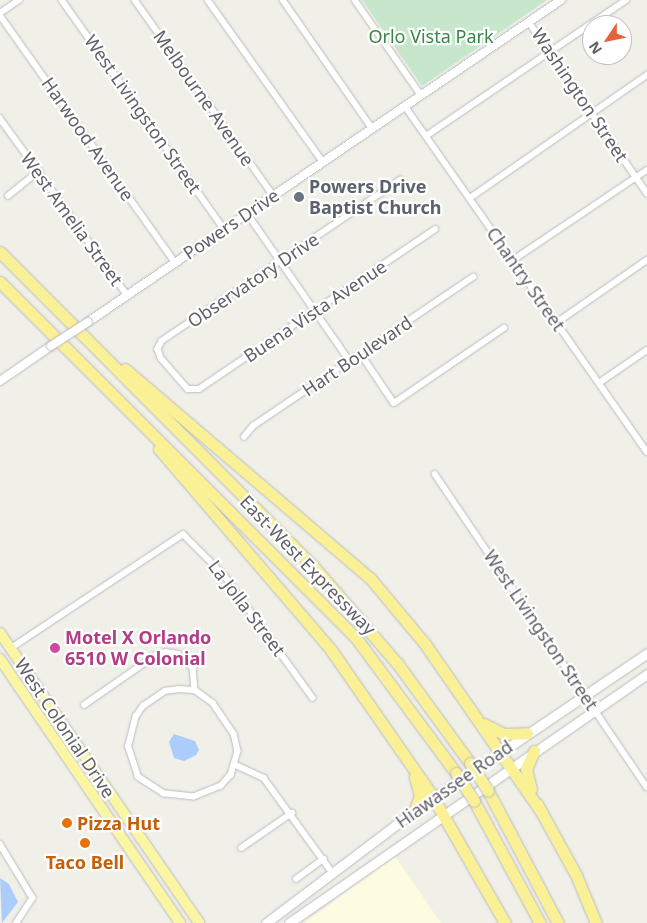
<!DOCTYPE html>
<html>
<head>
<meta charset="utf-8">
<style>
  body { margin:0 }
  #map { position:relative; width:647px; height:923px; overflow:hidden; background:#f0f0e8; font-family:"Noto Sans",sans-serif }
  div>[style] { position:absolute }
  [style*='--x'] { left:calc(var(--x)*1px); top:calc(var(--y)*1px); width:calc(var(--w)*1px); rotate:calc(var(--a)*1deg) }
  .commercial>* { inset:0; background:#fdfbe0 }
  .green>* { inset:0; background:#c6e7cb }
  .water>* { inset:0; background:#acccfc }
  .roads { filter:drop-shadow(0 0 1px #babbc1) drop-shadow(0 0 1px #babbc1) }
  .minor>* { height:5.5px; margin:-2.75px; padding:0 2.75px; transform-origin:2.75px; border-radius:2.75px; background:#fff }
  .tertiary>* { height:8px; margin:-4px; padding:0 4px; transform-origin:4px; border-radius:4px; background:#fff }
  .secondary>* { height:9px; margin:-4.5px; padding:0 4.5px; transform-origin:4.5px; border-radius:4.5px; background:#fff }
  .trunk>* { height:10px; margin:-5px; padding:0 5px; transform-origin:5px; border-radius:5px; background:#fbf6a4 }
  .motorway>* { height:11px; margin:-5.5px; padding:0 5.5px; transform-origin:5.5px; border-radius:5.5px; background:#faf096 }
  .bridges { filter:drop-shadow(0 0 1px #babbc1) drop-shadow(0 0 1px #babbc1) }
  .tertiary-bridge>* { height:8px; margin:-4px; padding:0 4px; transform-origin:4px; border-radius:4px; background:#fff }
  .motorway-bridge>* { height:11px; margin:-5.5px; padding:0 5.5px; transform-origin:5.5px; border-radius:5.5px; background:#faf096 }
  .dots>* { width:14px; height:14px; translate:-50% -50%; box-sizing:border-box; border:2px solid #fff; border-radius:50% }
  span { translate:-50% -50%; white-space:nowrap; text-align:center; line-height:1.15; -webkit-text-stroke:4.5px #fff; paint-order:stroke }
  .park-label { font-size:18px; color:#398548 }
  .street-label { font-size:18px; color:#5f6167 }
  .worship-label { font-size:18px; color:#5b616d; font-weight:700 }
  .left { translate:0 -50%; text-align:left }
  .hotel-label { font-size:18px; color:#b23c85; font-weight:700 }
  .food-label { font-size:18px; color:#c56008; font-weight:700 }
  .north { position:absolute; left:582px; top:15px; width:50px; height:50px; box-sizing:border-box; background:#fff; border:1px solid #bfc0c2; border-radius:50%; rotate:236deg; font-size:14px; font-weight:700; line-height:20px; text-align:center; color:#5f6167 }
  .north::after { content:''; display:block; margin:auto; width:18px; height:22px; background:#e4633a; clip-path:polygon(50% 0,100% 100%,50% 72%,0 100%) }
</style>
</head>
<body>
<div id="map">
  <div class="commercial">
    <div style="clip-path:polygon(395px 856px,441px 923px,304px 923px)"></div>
  </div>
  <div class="green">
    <div style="clip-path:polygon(362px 0,547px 0,422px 86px)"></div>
  </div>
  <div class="water">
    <div style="clip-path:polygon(174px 734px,195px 741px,199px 750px,196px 755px,184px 761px,174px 758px,169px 742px)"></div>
    <div style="clip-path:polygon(0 878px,9px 884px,18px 902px,2px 923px)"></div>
  </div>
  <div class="roads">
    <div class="minor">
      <div style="--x:62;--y:0;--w:281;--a:54.7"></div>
      <div style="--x:135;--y:0;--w:239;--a:54.7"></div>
      <div style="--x:208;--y:0;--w:199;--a:54.6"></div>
      <div style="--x:283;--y:0;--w:156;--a:55.2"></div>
      <div style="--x:355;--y:0;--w:116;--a:55.2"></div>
      <div style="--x:0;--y:13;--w:23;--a:-34"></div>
      <div style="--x:0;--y:15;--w:303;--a:54.7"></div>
      <div style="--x:529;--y:22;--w:208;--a:55.4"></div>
      <div style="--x:405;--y:106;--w:422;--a:55"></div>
      <div style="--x:0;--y:118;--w:218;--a:54.3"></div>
      <div style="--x:426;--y:136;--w:242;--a:-34.2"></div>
      <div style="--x:401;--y:180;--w:288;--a:146"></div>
      <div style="--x:162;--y:341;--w:9;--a:117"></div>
      <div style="--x:158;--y:349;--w:9;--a:72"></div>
      <div style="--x:161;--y:358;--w:41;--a:48.9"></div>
      <div style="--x:188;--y:389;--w:11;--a:0"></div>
      <div style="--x:199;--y:389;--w:285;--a:-34.1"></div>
      <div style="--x:8;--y:196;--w:40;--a:-39"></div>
      <div style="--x:470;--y:198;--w:216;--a:-34.8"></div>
      <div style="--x:247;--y:213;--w:180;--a:55.2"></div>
      <div style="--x:513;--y:260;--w:161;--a:-33.9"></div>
      <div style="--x:556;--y:323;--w:111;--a:-34.7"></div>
      <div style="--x:361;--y:354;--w:59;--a:56"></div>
      <div style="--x:394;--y:403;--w:133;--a:-34.3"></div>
      <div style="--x:599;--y:383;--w:58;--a:-34.5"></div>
      <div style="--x:244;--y:437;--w:14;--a:-51"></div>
      <div style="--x:253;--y:426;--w:266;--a:-34.1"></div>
      <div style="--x:435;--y:474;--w:378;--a:55.9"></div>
      <div style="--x:11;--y:648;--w:206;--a:-33.5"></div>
      <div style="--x:183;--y:534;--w:59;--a:45"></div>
      <div style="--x:225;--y:576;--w:150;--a:54.2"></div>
      <div style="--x:179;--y:689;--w:16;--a:4"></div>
      <div style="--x:195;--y:690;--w:22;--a:36"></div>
      <div style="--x:213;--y:703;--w:37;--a:56"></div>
      <div style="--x:234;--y:734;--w:17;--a:77"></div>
      <div style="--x:238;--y:751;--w:25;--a:106"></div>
      <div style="--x:231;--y:775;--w:15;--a:132"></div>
      <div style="--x:221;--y:786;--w:29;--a:158"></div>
      <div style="--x:194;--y:797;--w:30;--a:-174"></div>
      <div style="--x:164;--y:794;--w:31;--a:-147"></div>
      <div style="--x:138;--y:777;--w:32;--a:-108"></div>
      <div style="--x:128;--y:747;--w:32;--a:-76"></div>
      <div style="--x:136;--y:716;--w:12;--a:-55"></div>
      <div style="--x:143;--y:706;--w:27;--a:-34"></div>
      <div style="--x:165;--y:691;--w:14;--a:-8"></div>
      <div style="--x:84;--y:705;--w:88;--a:-34.8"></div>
      <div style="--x:156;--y:655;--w:10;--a:-17"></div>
      <div style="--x:166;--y:652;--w:12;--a:9"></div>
      <div style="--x:178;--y:654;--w:21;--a:43"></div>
      <div style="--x:193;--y:668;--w:22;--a:85"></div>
      <div style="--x:236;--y:765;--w:31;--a:25"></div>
      <div style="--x:264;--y:778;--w:116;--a:54.1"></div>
      <div style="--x:0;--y:844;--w:63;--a:58.6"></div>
      <div style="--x:33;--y:898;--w:30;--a:123"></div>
      <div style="--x:241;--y:848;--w:62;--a:-34.5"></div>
      <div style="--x:296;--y:879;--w:34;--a:-36"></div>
    </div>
    <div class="tertiary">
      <div style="--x:88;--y:322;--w:572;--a:-34.25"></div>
      <div style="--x:0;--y:381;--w:62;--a:-34.5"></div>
    </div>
    <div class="secondary">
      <div style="--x:266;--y:923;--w:186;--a:-37.1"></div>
      <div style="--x:414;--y:811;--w:282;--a:-34.1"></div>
      <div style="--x:289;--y:923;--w:436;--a:-34.8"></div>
    </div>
    <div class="trunk">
      <div style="--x:0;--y:633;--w:352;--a:55.5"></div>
      <div style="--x:0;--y:659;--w:320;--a:55.7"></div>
    </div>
    <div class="motorway">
      <div style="--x:0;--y:252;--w:445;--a:45.1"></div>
      <div style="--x:314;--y:567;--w:127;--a:49.2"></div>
      <div style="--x:397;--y:663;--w:124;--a:53.9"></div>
      <div style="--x:0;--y:282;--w:503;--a:45"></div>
      <div style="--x:356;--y:638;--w:168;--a:53.5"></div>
      <div style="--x:125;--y:369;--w:322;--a:40.5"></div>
      <div style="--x:370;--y:578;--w:86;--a:50.2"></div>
      <div style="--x:425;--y:644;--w:202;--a:55.3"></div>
      <div style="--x:159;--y:449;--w:265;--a:49.4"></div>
      <div style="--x:331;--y:650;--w:175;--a:55.2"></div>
      <div style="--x:431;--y:794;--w:149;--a:60.2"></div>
      <div style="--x:484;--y:724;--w:22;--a:27"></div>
      <div style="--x:504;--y:734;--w:23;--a:-2"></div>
      <div style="--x:531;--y:789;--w:21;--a:-104"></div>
      <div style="--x:526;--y:769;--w:20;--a:-66"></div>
      <div style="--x:488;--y:791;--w:149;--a:62.1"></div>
      <div style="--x:474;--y:801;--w:139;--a:61.6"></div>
      <div style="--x:537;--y:804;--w:81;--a:61.2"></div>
      <div style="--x:576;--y:875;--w:52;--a:67.4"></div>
      <div style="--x:414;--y:811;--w:16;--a:-68"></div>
      <div style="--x:420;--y:796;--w:20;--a:-105"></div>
    </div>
  </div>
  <div class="bridges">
    <div class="tertiary-bridge">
      <div style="--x:51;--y:346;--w:44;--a:-33"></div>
    </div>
    <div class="motorway-bridge">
      <div style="--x:470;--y:763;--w:33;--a:57"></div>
      <div style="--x:456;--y:773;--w:33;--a:57"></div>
    </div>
  </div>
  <div class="dots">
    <div style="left:299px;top:197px;background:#6b7280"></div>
    <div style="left:55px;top:648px;background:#d1479c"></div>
    <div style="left:67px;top:823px;background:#e8710a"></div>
    <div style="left:85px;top:843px;background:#e8710a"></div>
  </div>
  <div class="park-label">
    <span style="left:431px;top:36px">Orlo Vista Park</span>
  </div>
  <div class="street-label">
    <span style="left:580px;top:95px;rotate:56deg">Washington Street</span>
    <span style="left:204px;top:98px;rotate:55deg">Melbourne Avenue</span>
    <span style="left:143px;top:114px;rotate:55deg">West Livingston Street</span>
    <span style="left:88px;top:139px;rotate:55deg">Harwood Avenue</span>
    <span style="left:72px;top:219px;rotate:54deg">West Amelia Street</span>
    <span style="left:231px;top:224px;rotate:-34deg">Powers Drive</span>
    <span style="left:526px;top:279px;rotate:55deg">Chantry Street</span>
    <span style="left:253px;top:280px;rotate:-34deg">Observatory Drive</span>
    <span style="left:315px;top:311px;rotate:-34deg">Buena Vista Avenue</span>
    <span style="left:357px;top:356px;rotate:-34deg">Hart Boulevard</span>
    <span style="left:308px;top:565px;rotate:46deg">East-West Expressway</span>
    <span style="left:247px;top:608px;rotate:53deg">La Jolla Street</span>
    <span style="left:541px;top:630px;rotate:56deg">West Livingston Street</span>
    <span style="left:65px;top:728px;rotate:56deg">West Colonial Drive</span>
    <span style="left:454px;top:784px;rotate:-35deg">Hiawassee Road</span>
  </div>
  <div class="worship-label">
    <span class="left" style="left:309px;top:197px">Powers Drive<br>Baptist Church</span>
  </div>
  <div class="hotel-label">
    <span class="left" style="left:65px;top:648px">Motel X Orlando<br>6510 W Colonial</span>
  </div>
  <div class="food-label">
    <span class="left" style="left:77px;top:823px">Pizza Hut</span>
    <span style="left:85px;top:862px">Taco Bell</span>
  </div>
  <div class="north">N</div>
</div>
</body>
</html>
